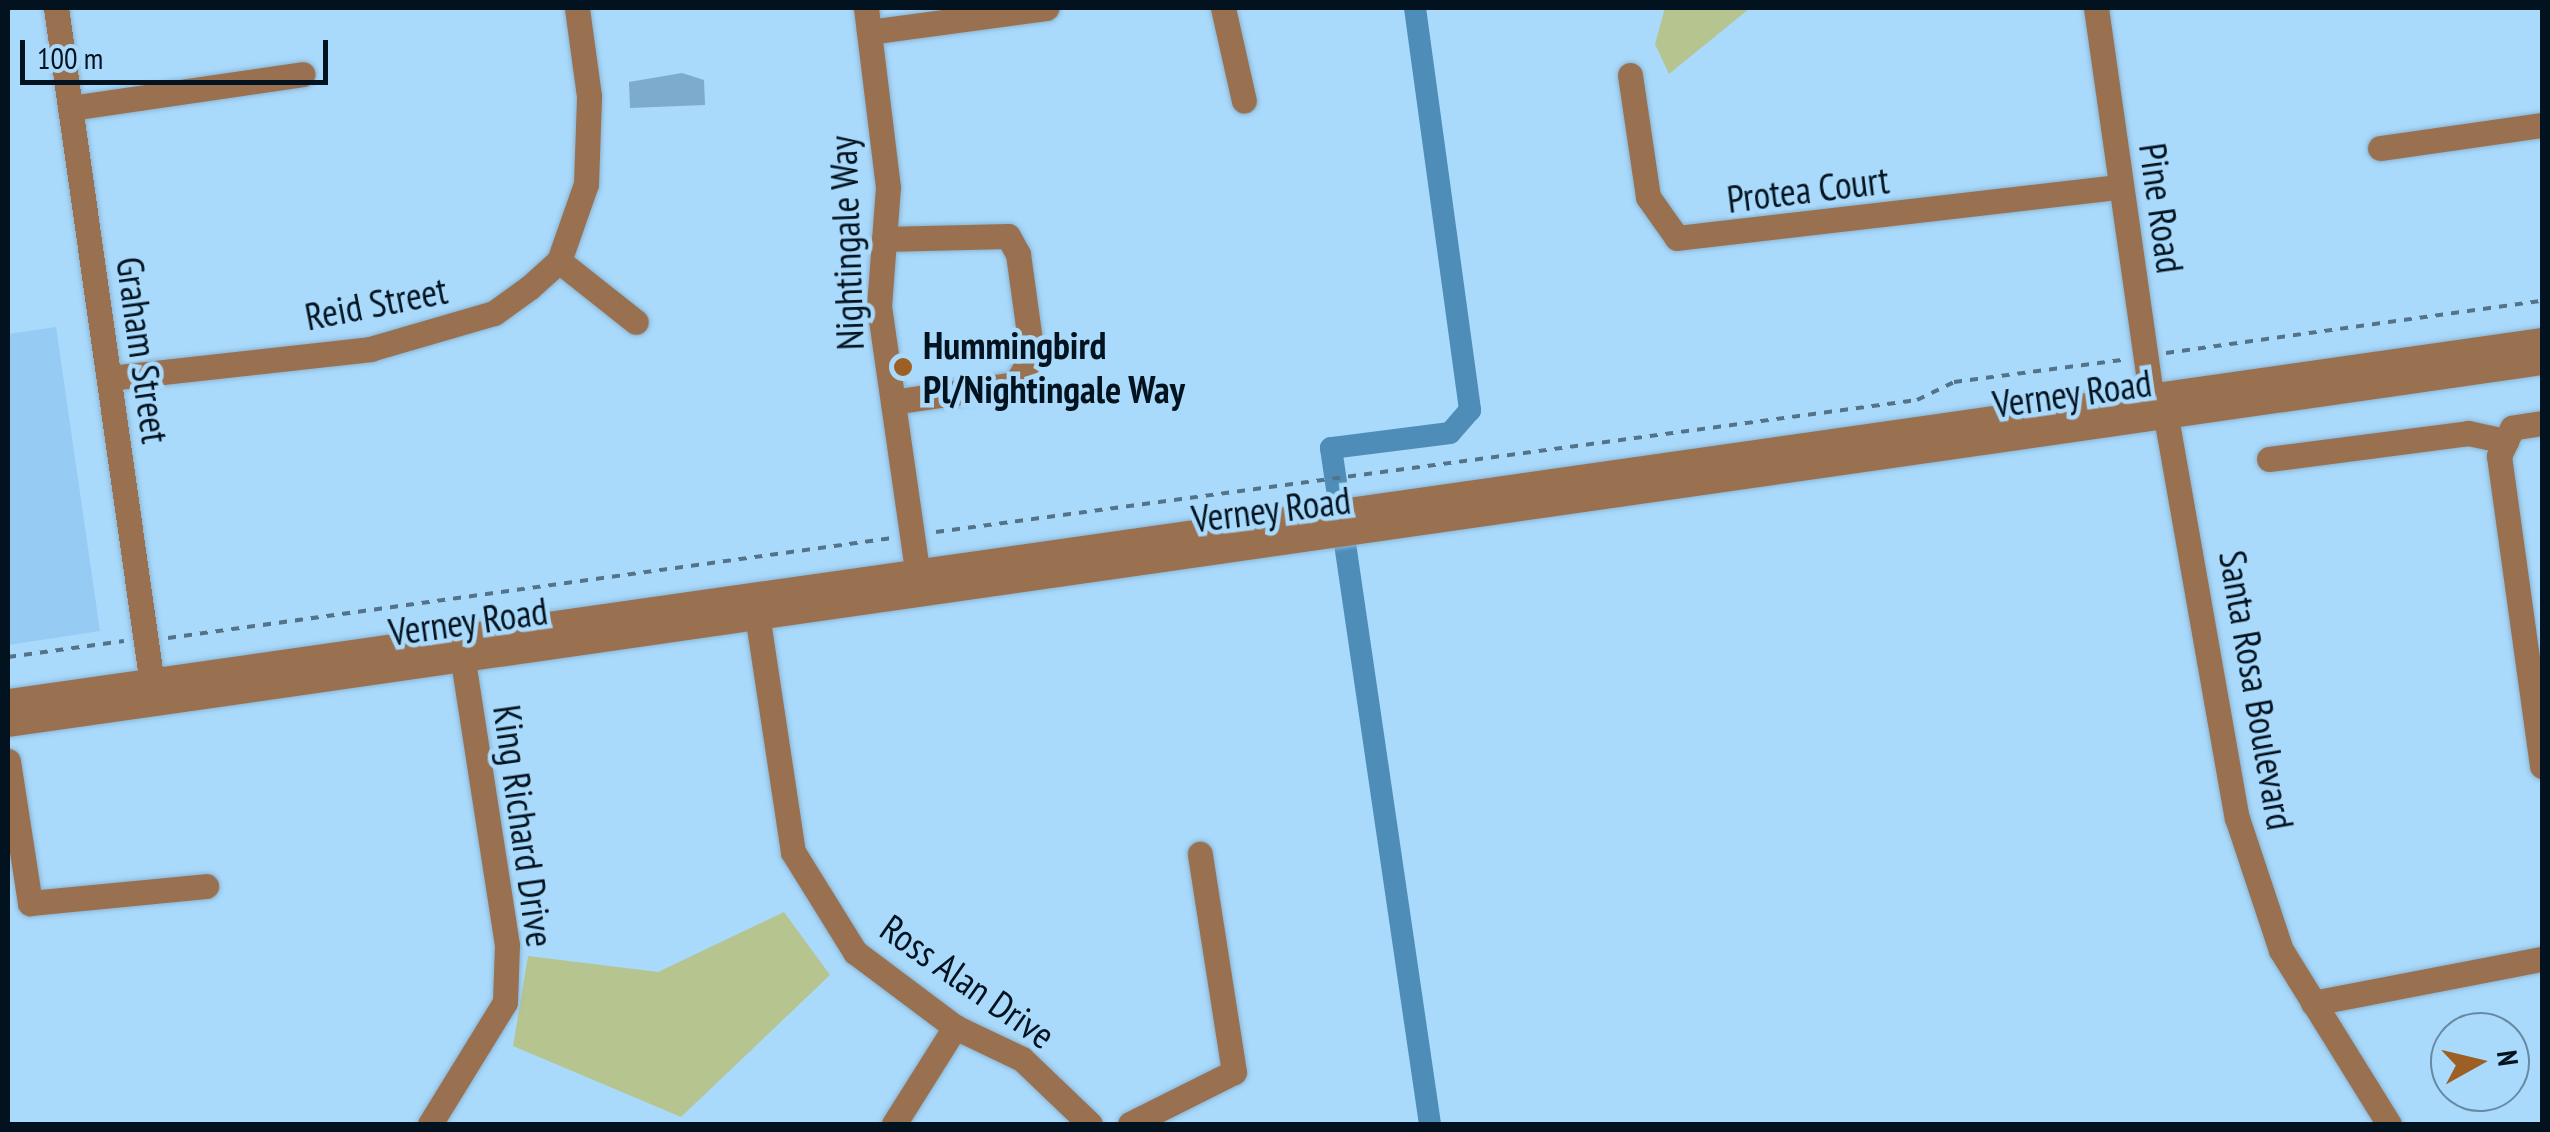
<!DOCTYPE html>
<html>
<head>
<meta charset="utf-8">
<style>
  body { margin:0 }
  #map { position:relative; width:2550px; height:1132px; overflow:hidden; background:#a9d9fb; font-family:"PT Sans Narrow",sans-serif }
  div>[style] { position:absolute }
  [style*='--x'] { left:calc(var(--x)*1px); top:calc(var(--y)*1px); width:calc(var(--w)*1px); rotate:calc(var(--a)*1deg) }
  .built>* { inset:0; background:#96ccf4 }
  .green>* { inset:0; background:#b6c490 }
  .canal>* { height:22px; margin:-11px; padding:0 11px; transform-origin:11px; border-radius:11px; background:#4e8db8 }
  .building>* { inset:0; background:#7dabcd }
  .path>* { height:4px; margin-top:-2px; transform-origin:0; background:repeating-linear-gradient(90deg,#53738a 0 8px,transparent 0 16px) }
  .roads { filter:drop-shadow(0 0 2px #8bb5d3) drop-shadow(0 0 2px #8bb5d3) }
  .minor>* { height:25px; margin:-12.5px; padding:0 12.5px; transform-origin:12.5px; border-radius:12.5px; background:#997150 }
  .dots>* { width:28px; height:28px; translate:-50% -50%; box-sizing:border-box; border:5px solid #a9d9fb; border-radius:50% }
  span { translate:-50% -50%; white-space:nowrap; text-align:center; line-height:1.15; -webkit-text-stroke:9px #a9d9fb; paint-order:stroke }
  .street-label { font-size:38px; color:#02131f }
  .poi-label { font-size:38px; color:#02131f; font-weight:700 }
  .left { translate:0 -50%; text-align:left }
  .frame { position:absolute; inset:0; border:10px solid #02131f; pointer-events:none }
  .north { position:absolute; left:2430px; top:1012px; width:100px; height:100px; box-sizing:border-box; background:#a9d9fb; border:2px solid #668aa3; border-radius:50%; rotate:82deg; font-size:28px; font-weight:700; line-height:40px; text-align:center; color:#02131f }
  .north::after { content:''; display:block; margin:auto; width:35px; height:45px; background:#9d5f24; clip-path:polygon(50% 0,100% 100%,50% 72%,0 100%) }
  .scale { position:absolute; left:20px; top:40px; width:308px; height:45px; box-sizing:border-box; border:5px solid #02131f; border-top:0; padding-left:12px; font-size:30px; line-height:35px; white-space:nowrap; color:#02131f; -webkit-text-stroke:8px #a9d9fb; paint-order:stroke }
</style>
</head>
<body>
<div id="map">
  <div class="built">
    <div style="clip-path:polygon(56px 327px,100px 631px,8px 645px,8px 334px)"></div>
  </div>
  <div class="green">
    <div style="clip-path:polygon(1665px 8px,1750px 8px,1669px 74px,1655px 44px)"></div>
    <div style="clip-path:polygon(784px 912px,830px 975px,681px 1117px,513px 1046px,528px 956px,658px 972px)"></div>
  </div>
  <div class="canal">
    <div style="--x:1415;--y:8;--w:406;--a:82.2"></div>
    <div style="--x:1470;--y:410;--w:30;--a:131"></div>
    <div style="--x:1450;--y:433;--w:120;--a:172.8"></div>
    <div style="--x:1331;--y:448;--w:683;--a:81.67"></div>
  </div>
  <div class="building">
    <div style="clip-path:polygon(682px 73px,704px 80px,705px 105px,630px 108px,629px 82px)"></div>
  </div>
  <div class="path">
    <div style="--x:2166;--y:353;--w:380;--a:-7.9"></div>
    <div style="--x:936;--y:532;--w:990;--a:-7.66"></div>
    <div style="--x:1917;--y:400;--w:41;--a:-25.9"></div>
    <div style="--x:1954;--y:382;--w:169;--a:-7.5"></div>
    <div style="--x:168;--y:638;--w:731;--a:-7.86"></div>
    <div style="--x:8;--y:657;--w:117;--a:-7.9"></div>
  </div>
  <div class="roads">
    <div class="minor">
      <div style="--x:56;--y:8;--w:697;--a:81.92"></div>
      <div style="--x:866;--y:8;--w:180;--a:83"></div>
      <div style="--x:888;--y:187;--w:119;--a:94.3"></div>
      <div style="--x:879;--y:306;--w:282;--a:81.8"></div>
      <div style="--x:1223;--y:8;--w:95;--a:77.3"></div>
      <div style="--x:2096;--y:8;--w:409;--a:81.9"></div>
      <div style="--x:869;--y:32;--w:179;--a:-7.7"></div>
      <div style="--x:1630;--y:75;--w:123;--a:81.6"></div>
      <div style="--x:1648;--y:197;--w:50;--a:54.7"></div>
      <div style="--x:1677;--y:238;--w:447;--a:-6.6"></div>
      <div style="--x:70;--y:108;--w:235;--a:-8.3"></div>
      <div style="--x:2380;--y:148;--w:164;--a:-8.1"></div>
      <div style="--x:884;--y:239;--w:124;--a:-1.4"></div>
      <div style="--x:1008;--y:236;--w:21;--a:61"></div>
      <div style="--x:1018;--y:254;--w:102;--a:82.1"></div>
      <div style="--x:1032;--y:355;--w:33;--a:119"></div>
      <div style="--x:1016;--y:384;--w:124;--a:171.7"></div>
      <div style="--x:559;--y:261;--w:98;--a:38.4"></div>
      <div style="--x:109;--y:378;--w:263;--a:-6.3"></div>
      <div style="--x:370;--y:349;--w:129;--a:-16.2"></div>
      <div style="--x:494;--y:313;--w:44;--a:-35.8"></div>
      <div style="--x:530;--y:287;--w:39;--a:-42"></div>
      <div style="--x:559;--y:261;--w:82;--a:-70.7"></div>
      <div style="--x:586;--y:184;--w:88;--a:-88"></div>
      <div style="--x:589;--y:96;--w:89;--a:-97.8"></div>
      <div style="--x:2166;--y:417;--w:407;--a:80"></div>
      <div style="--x:2237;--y:818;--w:139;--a:71.6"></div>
      <div style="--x:2281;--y:950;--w:205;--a:58.2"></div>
      <div style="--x:2542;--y:423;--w:30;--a:171"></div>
      <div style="--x:2512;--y:428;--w:31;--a:115"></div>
      <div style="--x:2499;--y:456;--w:313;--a:82.1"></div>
      <div style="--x:2269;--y:459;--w:201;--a:-7.4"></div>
      <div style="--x:2468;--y:433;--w:39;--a:12"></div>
      <div style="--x:755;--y:601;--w:254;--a:81.4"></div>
      <div style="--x:793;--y:852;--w:118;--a:58.2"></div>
      <div style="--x:855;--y:952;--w:125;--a:36.9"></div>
      <div style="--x:955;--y:1027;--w:74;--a:25.5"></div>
      <div style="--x:1022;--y:1059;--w:94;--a:43.7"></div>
      <div style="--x:8;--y:701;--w:2560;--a:-8.11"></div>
      <div style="--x:8;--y:724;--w:2560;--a:-8.13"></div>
      <div style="--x:8;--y:761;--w:144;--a:81.2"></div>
      <div style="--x:30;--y:903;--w:177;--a:-5.5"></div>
      <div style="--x:2313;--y:1003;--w:233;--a:-10.9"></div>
      <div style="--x:430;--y:1124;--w:143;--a:-58.4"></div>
      <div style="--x:505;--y:1002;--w:57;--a:-88"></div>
      <div style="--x:507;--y:945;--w:306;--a:-98.8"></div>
      <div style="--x:894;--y:1124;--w:115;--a:-57.8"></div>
      <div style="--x:1130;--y:1124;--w:116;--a:-26.6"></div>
      <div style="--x:1234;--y:1072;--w:221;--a:-98.9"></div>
    </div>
  </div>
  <div class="dots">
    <div style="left:903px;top:367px;background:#9d5f24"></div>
  </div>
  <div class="street-label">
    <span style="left:1808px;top:189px;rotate:-7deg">Protea Court</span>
    <span style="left:2162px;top:208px;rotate:82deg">Pine Road</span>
    <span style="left:846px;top:243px;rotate:-92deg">Nightingale Way</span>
    <span style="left:376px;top:303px;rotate:-11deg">Reid Street</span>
    <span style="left:143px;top:350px;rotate:82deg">Graham Street</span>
    <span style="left:2072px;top:393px;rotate:-8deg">Verney Road</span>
    <span style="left:1271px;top:509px;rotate:-7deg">Verney Road</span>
    <span style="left:468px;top:621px;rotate:-8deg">Verney Road</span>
    <span style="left:2257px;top:690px;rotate:80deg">Santa Rosa Boulevard</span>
    <span style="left:524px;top:826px;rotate:82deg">King Richard Drive</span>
    <span style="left:968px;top:981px;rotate:35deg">Ross Alan Drive</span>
  </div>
  <div class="poi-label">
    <span class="left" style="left:923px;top:367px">Hummingbird<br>Pl/Nightingale Way</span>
  </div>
  <div class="frame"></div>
  <div class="north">N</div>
  <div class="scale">100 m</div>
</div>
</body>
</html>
